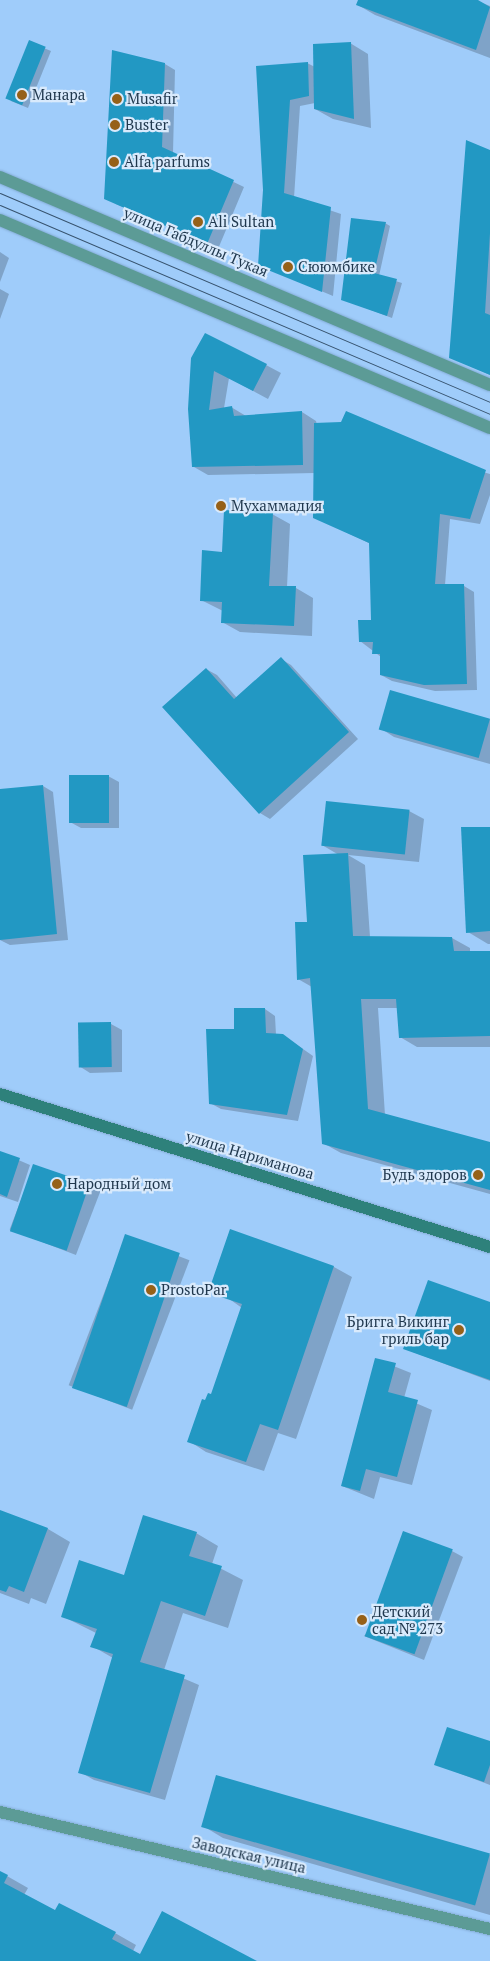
<!DOCTYPE html>
<html>
<head>
<meta charset="utf-8">
<style>
  body { margin:0 }
  #map { position:relative; width:490px; height:1961px; overflow:hidden; background:#9fccfa; font-family:"PT Serif",serif }
  div>[style] { position:absolute }
  [style*='--x'] { left:calc(var(--x)*1px); top:calc(var(--y)*1px); width:calc(var(--w)*1px); rotate:calc(var(--a)*1deg) }
  .shadow>* { inset:0; background:#0003; transform-origin:0 0 }
  .building>* { inset:0; background:#2298c3; transform-origin:0 0 }
  .roads { filter:drop-shadow(0 0 1px #83abd4) drop-shadow(0 0 1px #83abd4) }
  .street>* { height:12px; margin:-6px; padding:0 6px; transform-origin:6px; border-radius:6px; background:#5c9b96 }
  .secondary>* { height:12px; margin:-6px; padding:0 6px; transform-origin:6px; border-radius:6px; background:#2e817b }
  .tram>* { height:1px; margin:-0.5px; padding:0 0.5px; transform-origin:0.5px; border-radius:0.5px; background:#36526d }
  .dots>* { width:14px; height:14px; translate:-50% -50%; box-sizing:border-box; border:2px solid #d9eafc; border-radius:50% }
  span { translate:-50% -50%; white-space:nowrap; text-align:center; line-height:1.15; -webkit-text-stroke:4.5px #d9eafc; paint-order:stroke }
  .poi-label { font-size:15px; color:#1f374d }
  .left { translate:0 -50%; text-align:left }
  .right { translate:-100% -50%; text-align:right }
  .street-label { font-size:15px; color:#1f374d }
</style>
</head>
<body>
<div id="map">
  <div class="shadow">
    <div style="clip-path:polygon(359px 0,475px 0,490px 6px,490px 58px,375px 15px,358px 5px)"></div>
    <div style="clip-path:polygon(29px 42px,51px 51px,28px 108px,11px 101px)"></div>
    <div style="clip-path:polygon(350px 43px,368px 54px,371px 128px,333px 119px,315px 109px,315px 103px,300px 106px,294px 198px,341px 214px,333px 296px,259px 265px,264px 190px,257px 67px,307px 63px,315px 67px)"></div>
    <div style="clip-path:polygon(165px 64px,175px 70px,173px 153px,244px 187px,218px 249px,116px 204px)"></div>
    <div style="clip-path:polygon(490px 151px,490px 375px,450px 357px)"></div>
    <div style="clip-path:polygon(385px 223px,390px 226px,379px 276px,402px 283px,392px 318px,342px 299px)"></div>
    <div style="clip-path:polygon(0 252px,9px 258px,0 282px)"></div>
    <div style="clip-path:polygon(0 289px,9px 294px,0 319px)"></div>
    <div style="clip-path:polygon(192px 359px,266px 365px,281px 373px,268px 399px,229px 378px,224px 408px,231px 407px,246px 416px,302px 412px,316px 421px,317px 425px,490px 474px,490px 495px,480px 524px,450px 519px,445px 585px,464px 586px,474px 592px,477px 690px,435px 691px,392px 681px,381px 675px,381px 657px,360px 641px,372px 621px,371px 544px,314px 517px,315px 473px,208px 475px,194px 467px)"></div>
    <div style="clip-path:polygon(272px 514px,290px 524px,287px 587px,296px 588px,313px 598px,312px 636px,240px 632px,222px 622px,223px 611px,201px 600px)"></div>
    <div style="clip-path:polygon(281px 659px,291px 665px,358px 739px,270px 819px,260px 813px,206px 669px,217px 675px,237px 698px)"></div>
    <div style="clip-path:polygon(490px 719px,490px 764px,394px 737px,380px 728px)"></div>
    <div style="clip-path:polygon(108px 776px,119px 782px,119px 828px,81px 828px,70px 822px)"></div>
    <div style="clip-path:polygon(43px 786px,53px 792px,68px 940px,10px 945px,0 940px,0 790px)"></div>
    <div style="clip-path:polygon(409px 811px,424px 819px,419px 862px,348px 855px,365px 865px,370px 937px,452px 938px,470px 948px,470px 952px,490px 952px,490px 1047px,417px 1047px,400px 1037px,398px 1008px,378px 1008px,385px 1115px,490px 1144px,490px 1194px,341px 1153px,323px 1143px,312px 987px,298px 979px,308px 923px,339px 855px,322px 845px)"></div>
    <div style="clip-path:polygon(490px 828px,490px 944px,488px 944px,468px 932px)"></div>
    <div style="clip-path:polygon(265px 1009px,275px 1016px,276px 1035px,293px 1042px,313px 1056px,298px 1121px,221px 1109px,210px 1103px,235px 1030px)"></div>
    <div style="clip-path:polygon(111px 1024px,122px 1030px,122px 1072px,90px 1073px,79px 1066px)"></div>
    <div style="clip-path:polygon(0 1152px,30px 1165px,18px 1202px,0 1196px)"></div>
    <div style="left:34px;top:1166px;width:71px;height:68px;rotate:21deg"></div>
    <div style="clip-path:polygon(230px 1231px,334px 1267px,352px 1277px,296px 1439px,278px 1433px,264px 1471px,206px 1452px,189px 1441px,206px 1402px,212px 1396px,242px 1308px,211px 1286px)"></div>
    <div style="left:126px;top:1236px;width:68px;height:160px;rotate:21deg"></div>
    <div style="clip-path:polygon(490px 1304px,490px 1381px,405px 1349px)"></div>
    <div style="clip-path:polygon(376px 1359px,411px 1373px,404px 1398px,432px 1410px,412px 1485px,380px 1477px,374px 1499px,342px 1486px)"></div>
    <div style="clip-path:polygon(0 1512px,48px 1529px,70px 1542px,46px 1604px,31px 1598px,29px 1604px,0 1593px)"></div>
    <div style="clip-path:polygon(196px 1533px,218px 1546px,212px 1564px,243px 1580px,228px 1628px,183px 1613px,164px 1670px,199px 1685px,165px 1800px,94px 1780px,80px 1772px,113px 1658px,92px 1646px,96px 1633px,62px 1616px)"></div>
    <div style="clip-path:polygon(452px 1551px,463px 1557px,424px 1660px,364px 1636px)"></div>
    <div style="clip-path:polygon(490px 1743px,490px 1785px,435px 1764px)"></div>
    <div style="clip-path:polygon(203px 1826px,490px 1855px,490px 1915px,223px 1838px)"></div>
    <div style="clip-path:polygon(0 1872px,28px 1888px,24px 1895px,56px 1911px,115px 1933px,136px 1945px,133px 1951px,141px 1955px,256px 1961px,0 1961px)"></div>
  </div>
  <div class="building">
    <div style="clip-path:polygon(358px 0,478px 0,490px 7px,476px 50px,356px 5px)"></div>
    <div style="left:29px;top:40px;width:18px;height:63px;rotate:22deg"></div>
    <div style="clip-path:polygon(351px 42px,354px 119px,314px 109px,313px 44px)"></div>
    <div style="clip-path:polygon(112px 50px,165px 63px,162px 147px,234px 180px,207px 244px,104px 199px)"></div>
    <div style="clip-path:polygon(308px 62px,309px 96px,290px 100px,284px 193px,331px 207px,322px 292px,258px 266px,263px 190px,256px 66px)"></div>
    <div style="clip-path:polygon(466px 140px,490px 150px,490px 233px,485px 313px,490px 315px,490px 375px,449px 358px)"></div>
    <div style="clip-path:polygon(351px 218px,386px 222px,374px 273px,397px 279px,387px 316px,341px 300px)"></div>
    <div style="clip-path:polygon(205px 333px,267px 364px,253px 391px,214px 371px,209px 410px,232px 406px,234px 416px,302px 411px,303px 465px,192px 467px,188px 409px,191px 358px)"></div>
    <div style="clip-path:polygon(346px 411px,486px 470px,470px 519px,440px 514px,435px 584px,464px 584px,467px 684px,424px 685px,380px 675px,380px 654px,372px 654px,373px 642px,359px 642px,358px 620px,371px 620px,369px 543px,313px 518px,314px 423px,341px 422px)"></div>
    <div style="clip-path:polygon(224px 510px,273px 513px,269px 586px,296px 586px,294px 626px,221px 623px,222px 602px,200px 601px,202px 550px,222px 552px)"></div>
    <div style="clip-path:polygon(281px 657px,349px 732px,259px 814px,162px 707px,206px 668px,234px 699px)"></div>
    <div style="left:390px;top:690px;width:104px;height:41px;rotate:16deg"></div>
    <div style="left:69px;top:775px;width:40px;height:48px"></div>
    <div style="clip-path:polygon(43px 785px,57px 934px,0 940px,0 789px)"></div>
    <div style="left:326px;top:801px;width:84px;height:45px;rotate:6deg"></div>
    <div style="clip-path:polygon(461px 827px,490px 827px,490px 931px,466px 933px)"></div>
    <div style="clip-path:polygon(348px 853px,353px 936px,452px 937px,454px 951px,490px 951px,490px 1036px,399px 1038px,396px 999px,361px 999px,368px 1109px,490px 1142px,490px 1190px,322px 1144px,310px 978px,297px 980px,295px 922px,307px 922px,303px 855px)"></div>
    <div style="clip-path:polygon(234px 1008px,265px 1008px,266px 1033px,283px 1034px,303px 1049px,287px 1115px,209px 1104px,206px 1029px,234px 1029px)"></div>
    <div style="left:111px;top:1022px;width:45px;height:33px;rotate:89deg"></div>
    <div style="clip-path:polygon(0 1151px,20px 1158px,7px 1197px,0 1194px)"></div>
    <div style="left:33px;top:1164px;width:60px;height:71px;rotate:19deg"></div>
    <div style="clip-path:polygon(230px 1229px,334px 1266px,278px 1430px,260px 1424px,246px 1462px,187px 1442px,202px 1399px,205px 1400px,208px 1393px,211px 1394px,242px 1304px,221px 1297px,223px 1292px,210px 1287px)"></div>
    <div style="left:125px;top:1234px;width:58px;height:163px;rotate:19deg"></div>
    <div style="clip-path:polygon(428px 1280px,490px 1302px,490px 1380px,403px 1349px)"></div>
    <div style="clip-path:polygon(375px 1358px,396px 1363px,388px 1392px,418px 1400px,397px 1477px,366px 1469px,360px 1491px,341px 1486px)"></div>
    <div style="clip-path:polygon(0 1510px,48px 1528px,24px 1592px,9px 1586px,6px 1592px,0 1590px)"></div>
    <div style="clip-path:polygon(143px 1515px,197px 1532px,189px 1556px,222px 1566px,205px 1616px,161px 1601px,140px 1662px,185px 1675px,150px 1793px,78px 1773px,113px 1654px,90px 1647px,97px 1629px,61px 1617px,79px 1560px,124px 1575px)"></div>
    <div style="left:403px;top:1531px;width:53px;height:112px;rotate:20deg"></div>
    <div style="clip-path:polygon(447px 1727px,490px 1741px,490px 1765px,484px 1782px,434px 1765px)"></div>
    <div style="left:216px;top:1775px;width:285px;height:54px;rotate:16deg"></div>
    <div style="clip-path:polygon(0 1871px,8px 1875px,4px 1883px,55px 1910px,59px 1903px,116px 1932px,112px 1939px,140px 1954px,162px 1911px,257px 1961px,0 1961px)"></div>
  </div>
  <div class="roads">
    <div class="street">
      <div style="--x:0;--y:177;--w:532;--a:23"></div>
      <div style="--x:0;--y:220;--w:532;--a:23"></div>
      <div style="--x:0;--y:1812;--w:504;--a:13.43"></div>
    </div>
    <div class="secondary">
      <div style="--x:0;--y:1094;--w:513;--a:17.34"></div>
    </div>
  </div>
  <div class="tram">
    <div style="--x:0;--y:193;--w:533;--a:23.1"></div>
    <div style="--x:0;--y:205;--w:533;--a:23.1"></div>
  </div>
  <div class="dots">
    <div style="left:22px;top:95px;background:#966118"></div>
    <div style="left:117px;top:99px;background:#966118"></div>
    <div style="left:115px;top:125px;background:#966118"></div>
    <div style="left:114px;top:162px;background:#966118"></div>
    <div style="left:198px;top:222px;background:#966118"></div>
    <div style="left:288px;top:267px;background:#966118"></div>
    <div style="left:221px;top:506px;background:#966118"></div>
    <div style="left:478px;top:1175px;background:#966118"></div>
    <div style="left:57px;top:1184px;background:#966118"></div>
    <div style="left:151px;top:1290px;background:#966118"></div>
    <div style="left:459px;top:1330px;background:#966118"></div>
    <div style="left:362px;top:1620px;background:#966118"></div>
  </div>
  <div class="poi-label">
    <span class="left" style="left:32px;top:95px">Манара</span>
    <span class="left" style="left:127px;top:99px">Musafir</span>
    <span class="left" style="left:125px;top:125px">Buster</span>
    <span class="left" style="left:124px;top:162px">Alfa parfums</span>
    <span class="left" style="left:208px;top:222px">Ali Sultan</span>
    <span class="left" style="left:298px;top:267px">Сююмбике</span>
    <span class="left" style="left:231px;top:506px">Мухаммадия</span>
    <span class="right" style="left:467px;top:1175px">Будь здоров</span>
    <span class="left" style="left:67px;top:1184px">Народный дом</span>
    <span class="left" style="left:161px;top:1290px">ProstoPar</span>
    <span class="right" style="left:449px;top:1330px">Бригга Викинг<br>гриль бар</span>
    <span class="left" style="left:372px;top:1620px">Детский<br>сад № 273</span>
  </div>
  <div class="street-label">
    <span style="left:196px;top:242px;rotate:23deg">улица Габдуллы Тукая</span>
    <span style="left:250px;top:1155px;rotate:17deg">улица Нариманова</span>
    <span style="left:249px;top:1855px;rotate:13deg">Заводская улица</span>
  </div>
</div>
</body>
</html>
